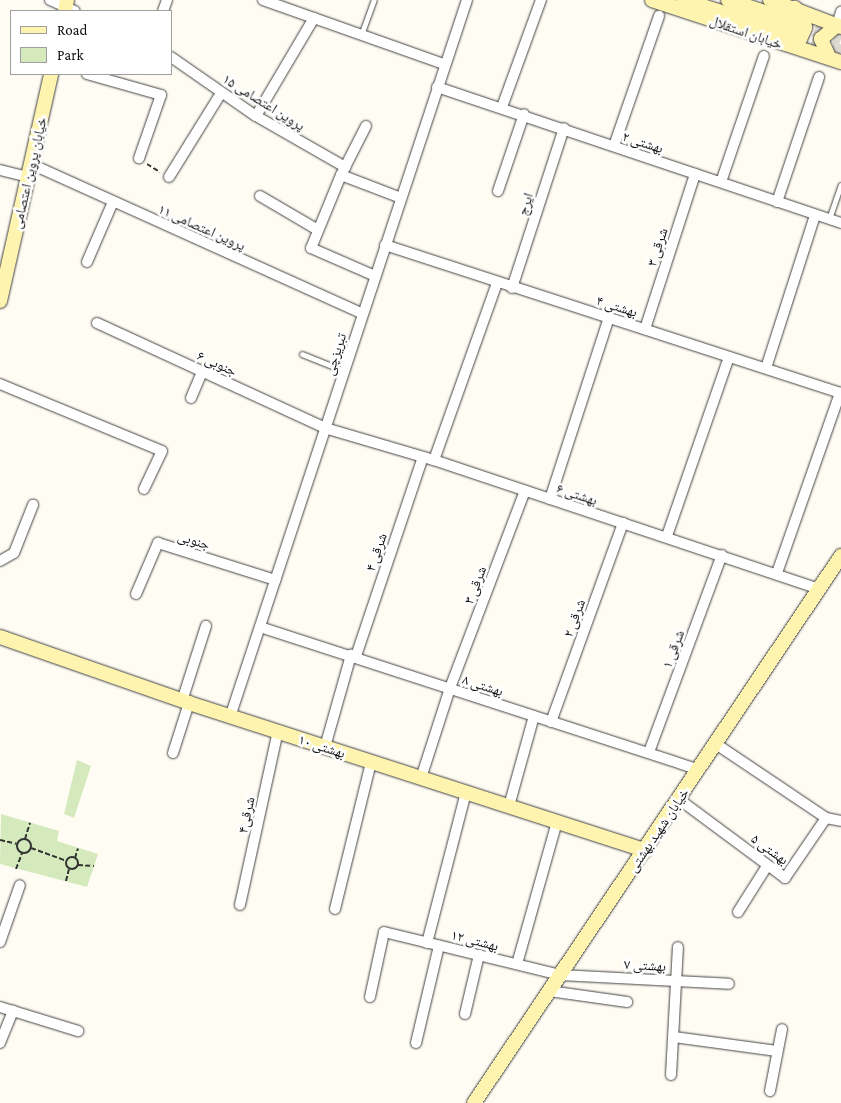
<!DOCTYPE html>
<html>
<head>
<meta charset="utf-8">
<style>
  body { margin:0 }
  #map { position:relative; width:841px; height:1103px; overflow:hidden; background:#fffcf3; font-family:"Crimson Pro","Noto Naskh Arabic",serif }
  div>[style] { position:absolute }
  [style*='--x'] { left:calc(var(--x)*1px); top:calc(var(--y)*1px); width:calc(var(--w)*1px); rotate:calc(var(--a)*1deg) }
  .green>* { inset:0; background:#d5eabc }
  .secondary-tunnel>* { height:14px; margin-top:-7px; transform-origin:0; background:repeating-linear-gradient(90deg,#dbd9d1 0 14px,transparent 0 21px) }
  .path>* { height:2px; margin-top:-1px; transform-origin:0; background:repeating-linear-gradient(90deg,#323232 0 5px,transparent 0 7.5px) }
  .path>.ring { margin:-1px; padding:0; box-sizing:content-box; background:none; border:2px solid #323232; border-radius:50% }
  .roads { filter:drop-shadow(0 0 1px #434343) drop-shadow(0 0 1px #434343) }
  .lane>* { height:5px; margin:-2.5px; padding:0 2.5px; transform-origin:2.5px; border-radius:2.5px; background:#fff }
  .street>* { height:10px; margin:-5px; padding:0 5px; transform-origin:5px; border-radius:5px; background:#fff }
  .secondary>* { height:14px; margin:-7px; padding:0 7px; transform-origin:7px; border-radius:7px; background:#fef4af }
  span { translate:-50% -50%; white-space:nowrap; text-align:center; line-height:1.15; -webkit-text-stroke:5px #fff; paint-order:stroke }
  .street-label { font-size:14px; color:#101010 }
  .legend { position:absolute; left:10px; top:10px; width:162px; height:65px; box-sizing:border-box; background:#fff; border:1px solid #9f9f9f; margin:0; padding:6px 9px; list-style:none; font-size:15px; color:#101010 }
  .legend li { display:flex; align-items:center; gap:10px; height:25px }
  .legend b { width:25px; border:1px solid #9f9f9f }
</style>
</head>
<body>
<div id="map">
  <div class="green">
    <div style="clip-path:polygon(77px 760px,91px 766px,74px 818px,64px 814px)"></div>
    <div style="clip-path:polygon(1px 814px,59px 831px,57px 841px,98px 854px,87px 887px,0 864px)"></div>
  </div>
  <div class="secondary-tunnel">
    <div style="--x:795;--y:22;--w:49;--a:20.3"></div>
    <div style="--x:792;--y:34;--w:52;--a:20.2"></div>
  </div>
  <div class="path">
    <div style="--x:147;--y:164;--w:15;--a:32"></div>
    <div class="ring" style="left:17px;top:839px;width:12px;height:12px"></div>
    <div style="--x:25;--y:839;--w:17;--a:-73"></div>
    <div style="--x:0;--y:840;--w:17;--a:13"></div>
    <div style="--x:31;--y:848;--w:37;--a:20"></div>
    <div class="ring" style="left:66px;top:857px;width:10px;height:10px"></div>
    <div style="--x:75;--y:858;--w:10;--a:-73"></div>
    <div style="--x:78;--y:865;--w:16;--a:4"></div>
    <div style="--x:16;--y:869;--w:17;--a:-69"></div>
    <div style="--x:66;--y:881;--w:12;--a:-76"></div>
  </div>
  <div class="roads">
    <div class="lane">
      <div style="--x:361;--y:35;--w:37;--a:-70"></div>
      <div style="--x:829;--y:219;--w:36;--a:-71"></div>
      <div style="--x:302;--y:354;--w:45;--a:22"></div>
    </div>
    <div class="street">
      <div style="--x:50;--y:0;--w:27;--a:24"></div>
      <div style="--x:263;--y:0;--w:192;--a:19.5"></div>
      <div style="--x:163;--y:11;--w:12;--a:-70"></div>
      <div style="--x:837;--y:25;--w:14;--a:-73"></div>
      <div style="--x:171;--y:57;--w:103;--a:34.8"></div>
      <div style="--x:256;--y:116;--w:103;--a:29.8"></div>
      <div style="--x:87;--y:74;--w:77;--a:15.8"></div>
      <div style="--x:161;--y:95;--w:67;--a:109.2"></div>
      <div style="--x:437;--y:87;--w:426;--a:18.6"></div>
      <div style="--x:502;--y:107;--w:114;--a:-70"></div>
      <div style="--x:256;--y:116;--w:114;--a:-59.4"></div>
      <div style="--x:366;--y:126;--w:55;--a:117"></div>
      <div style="--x:341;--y:175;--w:79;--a:112.3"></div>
      <div style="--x:311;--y:248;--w:70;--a:23.6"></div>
      <div style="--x:614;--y:146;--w:138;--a:-70.9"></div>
      <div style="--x:31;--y:164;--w:364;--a:24.3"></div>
      <div style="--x:0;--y:170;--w:29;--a:14"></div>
      <div style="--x:341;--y:175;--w:64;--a:21"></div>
      <div style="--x:169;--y:177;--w:99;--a:-58.2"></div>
      <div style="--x:721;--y:182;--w:133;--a:-71.2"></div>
      <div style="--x:498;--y:191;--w:81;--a:-71.3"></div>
      <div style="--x:260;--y:196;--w:67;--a:30.4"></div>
      <div style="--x:777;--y:202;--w:132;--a:-71.4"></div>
      <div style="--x:385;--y:245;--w:479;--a:18"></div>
      <div style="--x:87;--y:262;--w:65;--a:-66.6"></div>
      <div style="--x:512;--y:288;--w:168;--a:-72"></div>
      <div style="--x:97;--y:323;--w:251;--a:24.7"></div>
      <div style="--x:325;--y:428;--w:114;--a:16.4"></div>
      <div style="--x:434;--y:460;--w:406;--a:18.5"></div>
      <div style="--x:645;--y:329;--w:163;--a:-72.1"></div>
      <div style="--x:766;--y:368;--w:161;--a:-72.2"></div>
      <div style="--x:0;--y:384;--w:175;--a:22.5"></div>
      <div style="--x:162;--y:451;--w:42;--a:115.3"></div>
      <div style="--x:191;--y:398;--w:28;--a:-67"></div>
      <div style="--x:434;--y:460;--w:188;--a:-70.4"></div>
      <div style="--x:550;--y:499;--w:191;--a:-72"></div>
      <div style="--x:667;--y:536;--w:189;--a:-70.9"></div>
      <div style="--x:0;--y:561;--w:16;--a:-30"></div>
      <div style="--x:14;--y:553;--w:52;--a:-68.4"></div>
      <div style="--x:777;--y:573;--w:191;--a:-70.7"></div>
      <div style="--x:136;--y:594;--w:56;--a:-66.7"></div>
      <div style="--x:158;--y:543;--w:123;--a:17.5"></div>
      <div style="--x:260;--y:627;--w:460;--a:18"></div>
      <div style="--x:356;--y:656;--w:210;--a:-71.4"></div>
      <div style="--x:182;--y:701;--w:79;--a:-72.3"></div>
      <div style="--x:230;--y:717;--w:755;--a:-71.71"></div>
      <div style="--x:551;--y:722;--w:212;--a:-70.1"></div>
      <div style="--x:716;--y:744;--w:133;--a:33.9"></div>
      <div style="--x:826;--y:818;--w:15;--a:11"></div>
      <div style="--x:325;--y:747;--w:96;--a:-74.2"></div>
      <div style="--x:649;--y:752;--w:210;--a:-69.7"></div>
      <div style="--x:173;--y:753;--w:52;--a:-72.3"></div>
      <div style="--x:421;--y:778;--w:95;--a:-72.1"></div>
      <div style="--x:450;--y:688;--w:211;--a:-69.2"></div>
      <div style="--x:680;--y:800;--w:131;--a:36.6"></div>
      <div style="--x:785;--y:878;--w:73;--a:-55.7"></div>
      <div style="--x:509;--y:806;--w:93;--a:-74.5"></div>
      <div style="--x:240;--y:905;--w:178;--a:-77.7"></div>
      <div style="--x:335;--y:909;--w:151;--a:-76.2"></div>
      <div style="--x:738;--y:912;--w:54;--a:-57.8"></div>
      <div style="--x:0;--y:942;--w:60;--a:-70.7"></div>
      <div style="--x:427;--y:943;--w:156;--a:-75.5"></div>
      <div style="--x:517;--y:964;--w:148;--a:-74.3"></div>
      <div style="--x:549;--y:991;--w:79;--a:8"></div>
      <div style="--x:370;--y:997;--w:66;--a:-77.8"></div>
      <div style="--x:384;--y:932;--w:181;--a:13.7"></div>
      <div style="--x:560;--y:975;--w:169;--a:3"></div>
      <div style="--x:0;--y:1007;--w:82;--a:17.1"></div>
      <div style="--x:465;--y:1014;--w:61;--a:-76.7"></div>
      <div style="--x:674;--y:1037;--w:104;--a:7.7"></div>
      <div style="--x:0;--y:1043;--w:35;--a:-68"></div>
      <div style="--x:416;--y:1043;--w:100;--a:-76.7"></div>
      <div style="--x:671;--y:1075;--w:128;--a:-86.9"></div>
      <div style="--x:770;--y:1091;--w:63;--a:-79"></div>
    </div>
    <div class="secondary">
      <div style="--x:652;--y:0;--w:199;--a:18.2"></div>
      <div style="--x:683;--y:0;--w:114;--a:17.3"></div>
      <div style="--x:728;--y:0;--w:71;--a:18.2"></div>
      <div style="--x:770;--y:0;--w:76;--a:20.8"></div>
      <div style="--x:65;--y:11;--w:11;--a:-80"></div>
      <div style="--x:786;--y:44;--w:15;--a:-20"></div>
      <div style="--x:800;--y:39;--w:12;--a:-66"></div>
      <div style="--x:805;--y:28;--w:11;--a:-95"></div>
      <div style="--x:804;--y:17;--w:13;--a:-135"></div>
      <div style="--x:829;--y:57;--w:20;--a:-114"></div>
      <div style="--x:821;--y:39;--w:21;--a:-41"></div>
      <div style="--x:0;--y:301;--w:233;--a:-77.3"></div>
      <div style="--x:0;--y:637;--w:200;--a:19.2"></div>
      <div style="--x:189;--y:703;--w:479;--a:17.9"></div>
      <div style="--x:474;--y:1103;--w:659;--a:-56.14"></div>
    </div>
  </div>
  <div class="street-label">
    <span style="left:746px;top:32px;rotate:19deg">خیابان استقلال</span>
    <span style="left:264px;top:102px;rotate:32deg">پروین اعتصامی ۱۵</span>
    <span style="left:643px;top:142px;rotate:18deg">بهشتی ۲</span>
    <span style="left:29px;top:173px;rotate:-77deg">خیابان پروین اعتصامی</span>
    <span style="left:525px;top:204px;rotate:-72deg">ایرج</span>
    <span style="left:202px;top:227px;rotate:24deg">پروین اعتصامی ۱۱</span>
    <span style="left:657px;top:247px;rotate:-72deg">۳ شرقی</span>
    <span style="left:617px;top:306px;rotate:17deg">بهشتی ۴</span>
    <span style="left:335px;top:354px;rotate:-72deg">تبریزچی</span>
    <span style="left:217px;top:363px;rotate:25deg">جنوبی ۶</span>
    <span style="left:577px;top:494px;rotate:18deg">بهشتی ۶</span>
    <span style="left:194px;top:540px;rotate:17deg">جنوبی</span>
    <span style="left:376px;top:552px;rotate:-71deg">شرقی ۴</span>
    <span style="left:475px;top:585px;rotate:-69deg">شرقی ۳</span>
    <span style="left:574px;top:618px;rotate:-70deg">شرقی ۲</span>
    <span style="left:673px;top:649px;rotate:-70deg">شرقی ۱</span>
    <span style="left:483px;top:685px;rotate:18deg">بهشتی ۸</span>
    <span style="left:322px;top:746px;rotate:18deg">بهشتی ۱۰</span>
    <span style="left:246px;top:815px;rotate:-78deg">شرقی۴</span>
    <span style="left:658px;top:830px;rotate:-56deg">خیابان شهید بهشتی</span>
    <span style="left:770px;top:849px;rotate:36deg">بهشتی ۵</span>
    <span style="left:475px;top:940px;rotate:14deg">بهشتی ۱۲</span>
    <span style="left:645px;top:965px;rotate:3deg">بهشتی ۷</span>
  </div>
  <ul class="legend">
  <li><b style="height:6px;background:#fef4af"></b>Road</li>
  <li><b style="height:14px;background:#d5eabc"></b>Park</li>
  </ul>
</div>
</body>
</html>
